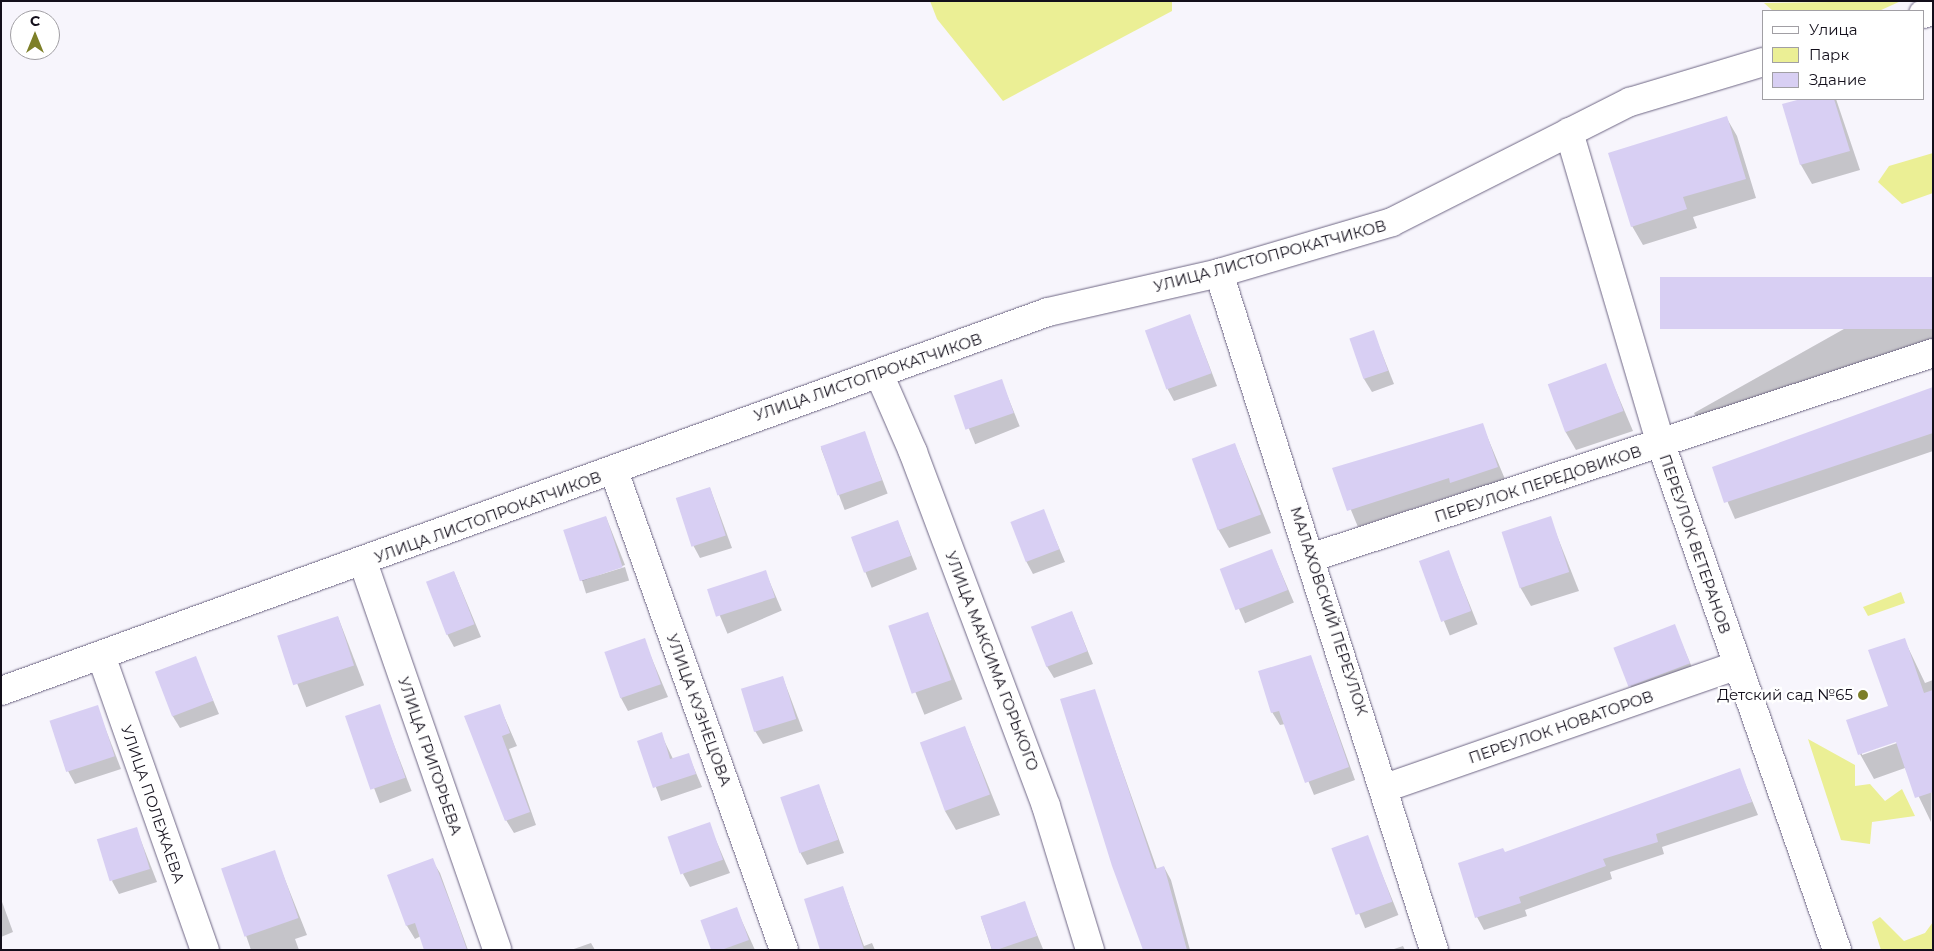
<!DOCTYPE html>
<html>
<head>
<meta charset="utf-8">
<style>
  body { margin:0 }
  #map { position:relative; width:1934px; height:951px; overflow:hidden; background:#f7f5fc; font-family:Montserrat,sans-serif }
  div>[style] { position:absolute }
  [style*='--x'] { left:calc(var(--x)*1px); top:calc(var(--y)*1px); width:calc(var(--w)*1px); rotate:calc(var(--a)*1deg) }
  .green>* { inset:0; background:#ebef95 }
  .shadow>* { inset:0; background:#0003; transform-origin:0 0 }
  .building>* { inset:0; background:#d8cff3; transform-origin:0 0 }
  .roads { filter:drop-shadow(0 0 1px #6e6684) drop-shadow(0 0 1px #6e6684) }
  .minor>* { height:28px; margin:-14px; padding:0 14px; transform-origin:14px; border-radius:14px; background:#fff }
  .dots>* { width:14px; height:14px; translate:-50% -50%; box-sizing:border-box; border:2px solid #fff; border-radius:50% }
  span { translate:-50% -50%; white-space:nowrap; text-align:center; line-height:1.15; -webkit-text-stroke:4.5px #fff; paint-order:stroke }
  .street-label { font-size:15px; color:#130f1b }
  .poi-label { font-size:15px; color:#130f1b }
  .right { translate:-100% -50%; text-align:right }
  .frame { position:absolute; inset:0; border:2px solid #130f1b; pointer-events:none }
  .legend { position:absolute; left:1762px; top:10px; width:162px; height:90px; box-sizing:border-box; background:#fff; border:1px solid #a19fa4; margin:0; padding:6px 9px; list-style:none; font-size:15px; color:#130f1b }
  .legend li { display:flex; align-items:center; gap:10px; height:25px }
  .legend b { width:25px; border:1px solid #a19fa4 }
  .north { position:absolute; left:10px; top:10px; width:50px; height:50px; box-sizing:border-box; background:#fff; border:1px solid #a19fa4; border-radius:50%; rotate:0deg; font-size:14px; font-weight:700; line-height:20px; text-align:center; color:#130f1b }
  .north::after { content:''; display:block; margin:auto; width:18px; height:22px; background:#7d7f28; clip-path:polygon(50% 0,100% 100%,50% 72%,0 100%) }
</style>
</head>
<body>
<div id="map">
  <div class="green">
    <div style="clip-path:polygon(930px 1px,1172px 1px,1172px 11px,1003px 101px,937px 19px)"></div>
    <div style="clip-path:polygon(1901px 1px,1879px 11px,1773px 11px,1764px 3px)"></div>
    <div style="clip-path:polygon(1933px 153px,1933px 193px,1902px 204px,1878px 182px,1889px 166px)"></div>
    <div style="clip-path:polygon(1901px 592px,1905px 603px,1868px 616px,1863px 607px)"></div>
    <div style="clip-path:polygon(1808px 739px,1855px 765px,1855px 786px,1870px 784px,1885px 801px,1902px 789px,1915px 816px,1872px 822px,1870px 844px,1841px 840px)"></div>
    <div style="clip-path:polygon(1880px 917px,1904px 941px,1925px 933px,1933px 922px,1933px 950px,1881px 950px,1872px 922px)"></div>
  </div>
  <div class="shadow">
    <div style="clip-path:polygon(1805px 99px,1836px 99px,1860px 170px,1812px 184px,1801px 165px,1783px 105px)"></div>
    <div style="clip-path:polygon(1726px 117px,1737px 136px,1756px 198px,1693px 217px,1697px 228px,1643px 245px,1632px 226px)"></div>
    <div style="clip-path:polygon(1933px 279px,1933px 352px,1704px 431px,1694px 413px)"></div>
    <div style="clip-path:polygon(1190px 316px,1217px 386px,1174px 401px,1167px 388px)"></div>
    <div style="clip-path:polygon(1373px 331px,1394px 384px,1372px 392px,1364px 379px)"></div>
    <div style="clip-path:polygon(1605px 365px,1633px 431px,1576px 450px,1565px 431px)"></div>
    <div style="left:1001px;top:380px;width:50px;height:48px;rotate:68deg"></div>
    <div style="clip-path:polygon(1933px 388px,1933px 451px,1735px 519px,1713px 468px)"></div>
    <div style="clip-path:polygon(1482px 424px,1507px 484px,1461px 499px,1458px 494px,1358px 527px,1334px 469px)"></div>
    <div style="left:864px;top:432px;width:66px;height:46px;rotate:69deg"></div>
    <div style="clip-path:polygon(1235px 445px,1271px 533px,1229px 548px,1218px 529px)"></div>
    <div style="clip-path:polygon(710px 488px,732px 548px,700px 558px,693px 545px)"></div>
    <div style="clip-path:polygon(1043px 510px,1065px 562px,1033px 574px,1026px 561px)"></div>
    <div style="clip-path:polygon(606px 517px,625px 565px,582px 581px,581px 580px)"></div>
    <div style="clip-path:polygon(1550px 518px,1579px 591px,1531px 606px,1520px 587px)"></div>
    <div style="left:898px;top:522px;width:51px;height:49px;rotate:68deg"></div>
    <div style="left:1272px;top:551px;width:56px;height:53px;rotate:67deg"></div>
    <div style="left:1448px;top:551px;width:79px;height:30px;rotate:68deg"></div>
    <div style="left:625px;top:567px;width:14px;height:45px;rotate:73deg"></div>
    <div style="left:765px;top:571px;width:43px;height:59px;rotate:67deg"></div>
    <div style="clip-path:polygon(454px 572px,481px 637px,454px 647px,447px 634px)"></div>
    <div style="clip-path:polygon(1072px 612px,1093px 664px,1054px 678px,1046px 665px)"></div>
    <div style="left:928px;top:614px;width:92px;height:41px;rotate:68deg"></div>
    <div style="left:338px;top:617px;width:73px;height:62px;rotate:69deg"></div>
    <div style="left:1674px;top:625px;width:56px;height:64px;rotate:67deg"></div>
    <div style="clip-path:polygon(evenodd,1904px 639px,1925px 683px,1933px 680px,1931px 822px,1905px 768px,1874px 779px,1860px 754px,1889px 707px,1904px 639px,1902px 739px,1903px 741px,1862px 755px,1862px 752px,1902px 739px)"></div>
    <div style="clip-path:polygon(644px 640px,668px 697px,628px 711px,621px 698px)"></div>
    <div style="clip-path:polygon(1311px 657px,1355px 780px,1314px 795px,1285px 724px,1280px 725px,1272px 712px)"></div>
    <div style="clip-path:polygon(195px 658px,219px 714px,180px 728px,172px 715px)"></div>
    <div style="clip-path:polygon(783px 678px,803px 731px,763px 744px,755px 731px)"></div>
    <div style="clip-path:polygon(1094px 690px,1157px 869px,1164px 867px,1171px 880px,1190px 950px,1144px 950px)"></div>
    <div style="clip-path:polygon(499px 705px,517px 746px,509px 749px,536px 825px,514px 833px,506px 820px)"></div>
    <div style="left:379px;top:706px;width:91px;height:34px;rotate:69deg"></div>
    <div style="clip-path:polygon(97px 707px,121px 769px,75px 784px,68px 771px)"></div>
    <div style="clip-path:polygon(965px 728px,1000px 815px,956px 830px,945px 811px)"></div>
    <div style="clip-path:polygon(661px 734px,673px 759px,688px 754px,702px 787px,661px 801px,639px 741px)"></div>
    <div style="clip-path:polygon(1739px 769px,1758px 815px,1662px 847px,1664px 854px,1610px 872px,1612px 879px,1525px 910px,1527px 916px,1484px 930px,1477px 917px,1505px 854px)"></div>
    <div style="clip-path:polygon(819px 786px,844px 853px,807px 865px,800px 852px)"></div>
    <div style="clip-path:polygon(709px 824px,730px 873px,690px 887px,683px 874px)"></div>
    <div style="clip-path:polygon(136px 828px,157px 882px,119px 894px,112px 881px)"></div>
    <div style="left:1367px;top:837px;width:84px;height:36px;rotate:68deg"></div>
    <div style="clip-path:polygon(274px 852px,307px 935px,295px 939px,299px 950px,251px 950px,223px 869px)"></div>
    <div style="clip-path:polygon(432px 860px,440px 873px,468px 950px,425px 950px,421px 936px,415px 939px,407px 926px,389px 876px)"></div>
    <div style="clip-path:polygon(843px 888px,864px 946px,872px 943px,875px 950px,831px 950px)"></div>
    <div style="clip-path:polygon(1px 899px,13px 932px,1px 937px)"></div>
    <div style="clip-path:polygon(1024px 903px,1043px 949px,992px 950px,981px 917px)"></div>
    <div style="clip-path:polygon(736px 908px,755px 950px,713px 950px,702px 921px)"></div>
    <div style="clip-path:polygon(591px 943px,595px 950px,571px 950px)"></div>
    <div style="clip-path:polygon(1403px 946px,1405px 950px,1391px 950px)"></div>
  </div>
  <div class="building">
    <div style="clip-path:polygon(1801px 99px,1834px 99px,1850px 151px,1800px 165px,1782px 104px)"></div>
    <div style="clip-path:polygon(1727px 116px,1746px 179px,1683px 197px,1687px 209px,1631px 227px,1608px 153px)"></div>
    <div style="left:1933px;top:277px;width:52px;height:273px;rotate:90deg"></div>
    <div style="left:1190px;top:314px;width:63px;height:48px;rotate:70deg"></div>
    <div style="left:1374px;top:330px;width:43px;height:26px;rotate:71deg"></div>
    <div style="left:1606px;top:363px;width:51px;height:62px;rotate:70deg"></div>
    <div style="left:1002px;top:379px;width:36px;height:51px;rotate:71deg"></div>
    <div style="clip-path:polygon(1933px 387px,1933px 433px,1724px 503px,1712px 467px)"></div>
    <div style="clip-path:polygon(1483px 423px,1498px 467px,1450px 483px,1449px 478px,1347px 511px,1332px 468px)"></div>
    <div style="left:865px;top:431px;width:52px;height:47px;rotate:71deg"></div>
    <div style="left:1235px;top:443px;width:76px;height:46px;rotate:70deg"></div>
    <div style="left:710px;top:487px;width:51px;height:36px;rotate:72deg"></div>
    <div style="left:1044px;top:509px;width:43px;height:36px;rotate:69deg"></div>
    <div style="left:606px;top:516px;width:54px;height:45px;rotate:72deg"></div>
    <div style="left:1551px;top:516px;width:59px;height:52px;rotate:72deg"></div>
    <div style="left:898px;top:520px;width:38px;height:50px;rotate:70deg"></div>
    <div style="left:1272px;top:549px;width:44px;height:56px;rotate:69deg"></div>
    <div style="left:1449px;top:550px;width:65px;height:32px;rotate:70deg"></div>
    <div style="left:766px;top:570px;width:29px;height:62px;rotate:72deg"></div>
    <div style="left:454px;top:571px;width:57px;height:30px;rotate:69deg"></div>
    <div style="left:1072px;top:611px;width:43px;height:44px;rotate:69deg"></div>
    <div style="left:928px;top:612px;width:72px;height:42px;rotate:71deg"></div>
    <div style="left:338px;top:616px;width:52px;height:64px;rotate:72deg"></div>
    <div style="left:1675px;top:624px;width:42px;height:66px;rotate:69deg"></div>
    <div style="left:645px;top:638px;width:49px;height:43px;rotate:71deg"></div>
    <div style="clip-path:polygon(1905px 638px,1924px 693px,1933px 690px,1933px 792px,1915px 798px,1896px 742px,1858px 755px,1846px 720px,1888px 706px,1868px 650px)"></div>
    <div style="clip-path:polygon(1311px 655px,1349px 767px,1305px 783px,1279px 711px,1271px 713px,1258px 671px)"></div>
    <div style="left:196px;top:656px;width:48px;height:44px;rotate:69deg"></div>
    <div style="left:783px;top:676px;width:45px;height:44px;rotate:73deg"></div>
    <div style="clip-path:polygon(1095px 689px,1155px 869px,1164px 866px,1187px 950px,1143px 950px,1112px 866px,1060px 699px)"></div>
    <div style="left:380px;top:704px;width:78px;height:37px;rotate:71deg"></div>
    <div style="clip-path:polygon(500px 704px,510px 733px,502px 736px,530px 812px,505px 821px,464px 716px)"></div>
    <div style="left:98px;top:705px;width:54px;height:51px;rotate:72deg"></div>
    <div style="left:965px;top:726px;width:73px;height:48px;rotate:70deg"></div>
    <div style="clip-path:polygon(662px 732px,670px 759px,689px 753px,696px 774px,653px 788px,637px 741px)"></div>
    <div style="clip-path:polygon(1740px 768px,1752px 802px,1656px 834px,1658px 842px,1603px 859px,1606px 866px,1519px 897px,1521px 903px,1475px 918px,1458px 863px,1503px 848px,1505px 852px)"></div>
    <div style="left:819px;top:784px;width:59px;height:41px;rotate:71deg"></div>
    <div style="left:710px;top:822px;width:40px;height:45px;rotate:71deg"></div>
    <div style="left:137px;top:827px;width:44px;height:42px;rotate:73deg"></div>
    <div style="left:1368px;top:835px;width:71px;height:39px;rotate:70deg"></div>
    <div style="left:275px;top:850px;width:72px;height:57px;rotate:71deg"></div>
    <div style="clip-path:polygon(433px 858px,456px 918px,467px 950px,424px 950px,415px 923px,406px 926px,387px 875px)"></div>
    <div style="clip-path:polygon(843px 886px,864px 950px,820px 950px,804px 899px)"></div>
    <div style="left:1025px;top:901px;width:37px;height:47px;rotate:71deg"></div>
    <div style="left:737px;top:907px;width:35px;height:39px;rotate:70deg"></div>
  </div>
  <div class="roads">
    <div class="minor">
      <div style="--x:1923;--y:14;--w:10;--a:-17"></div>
      <div style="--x:1569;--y:132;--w:325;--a:73.6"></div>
      <div style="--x:1661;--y:444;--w:536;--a:70.82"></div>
      <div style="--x:1219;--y:273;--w:710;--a:72.38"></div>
      <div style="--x:880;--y:376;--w:83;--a:66.5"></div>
      <div style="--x:913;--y:452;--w:378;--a:69.4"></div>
      <div style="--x:1046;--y:806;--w:151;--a:73"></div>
      <div style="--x:614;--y:471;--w:508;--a:70.46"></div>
      <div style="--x:1313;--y:557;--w:653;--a:-18.21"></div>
      <div style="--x:363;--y:562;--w:410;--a:70.9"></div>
      <div style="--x:102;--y:658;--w:310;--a:70.6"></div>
      <div style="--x:1;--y:691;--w:1113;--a:-19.9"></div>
      <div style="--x:1048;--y:312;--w:175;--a:-12.8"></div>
      <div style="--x:1219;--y:273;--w:180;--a:-16.4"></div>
      <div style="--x:1392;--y:222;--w:267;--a:-26.8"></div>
      <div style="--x:1630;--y:102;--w:139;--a:-16.7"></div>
      <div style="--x:1385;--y:788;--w:372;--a:-19.2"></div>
    </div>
  </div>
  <div class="dots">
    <div style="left:1863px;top:695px;background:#7d7f28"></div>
  </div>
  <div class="street-label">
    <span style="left:1270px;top:256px;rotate:-15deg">УЛИЦА ЛИСТОПРОКАТЧИКОВ</span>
    <span style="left:868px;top:377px;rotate:-19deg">УЛИЦА ЛИСТОПРОКАТЧИКОВ</span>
    <span style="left:1538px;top:484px;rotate:-18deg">ПЕРЕУЛОК ПЕРЕДОВИКОВ</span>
    <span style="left:488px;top:517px;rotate:-20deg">УЛИЦА ЛИСТОПРОКАТЧИКОВ</span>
    <span style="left:1695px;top:544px;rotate:71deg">ПЕРЕУЛОК ВЕТЕРАНОВ</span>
    <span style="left:1329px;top:611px;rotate:72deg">МАЛАХОВСКИЙ ПЕРЕУЛОК</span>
    <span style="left:992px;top:661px;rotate:69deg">УЛИЦА МАКСИМА ГОРЬКОГО</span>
    <span style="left:699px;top:710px;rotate:70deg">УЛИЦА КУЗНЕЦОВА</span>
    <span style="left:1561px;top:727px;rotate:-19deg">ПЕРЕУЛОК НОВАТОРОВ</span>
    <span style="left:430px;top:756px;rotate:71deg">УЛИЦА ГРИГОРЬЕВА</span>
    <span style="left:153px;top:804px;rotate:71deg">УЛИЦА ПОЛЕЖАЕВА</span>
  </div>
  <div class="poi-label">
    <span class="right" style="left:1853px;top:695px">Детский сад №65</span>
  </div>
  <div class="frame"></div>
  <ul class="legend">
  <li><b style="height:6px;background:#fff"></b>Улица</li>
  <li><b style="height:14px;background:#ebef95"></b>Парк</li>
  <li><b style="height:14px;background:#d8cff3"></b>Здание</li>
  </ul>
  <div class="north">С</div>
</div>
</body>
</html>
